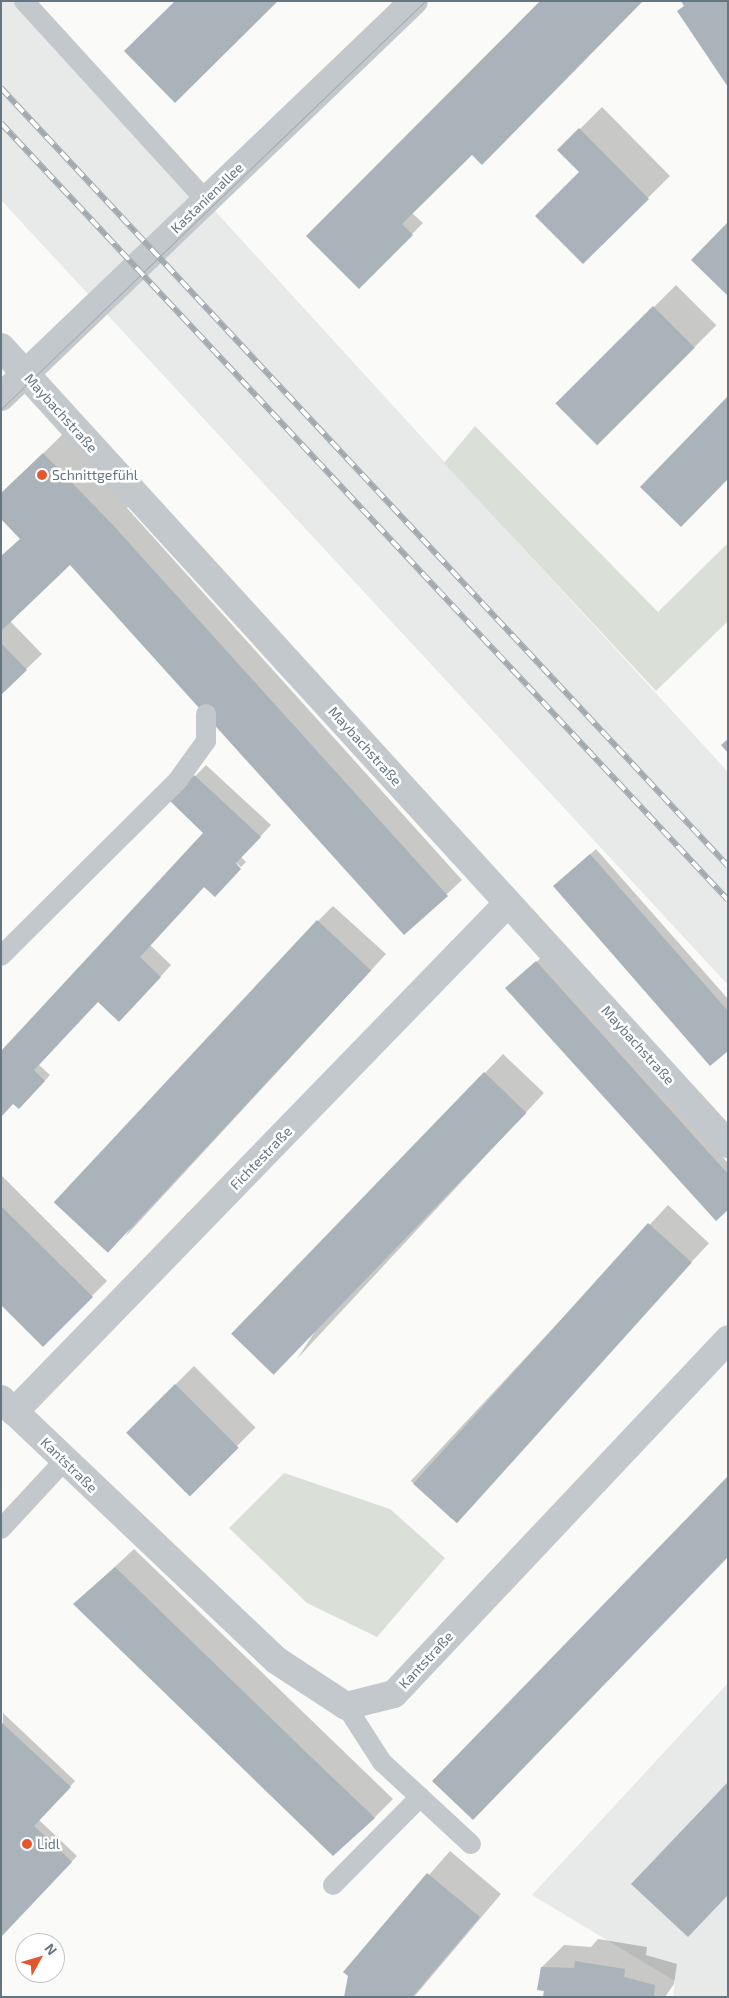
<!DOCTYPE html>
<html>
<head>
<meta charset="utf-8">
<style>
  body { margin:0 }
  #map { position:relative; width:729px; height:1998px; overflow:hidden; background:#fafaf8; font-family:"Exo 2",sans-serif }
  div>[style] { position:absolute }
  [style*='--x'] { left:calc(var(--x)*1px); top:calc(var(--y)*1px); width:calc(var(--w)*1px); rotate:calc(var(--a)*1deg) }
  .built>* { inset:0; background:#e8e9e9 }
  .green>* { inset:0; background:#dadfd7 }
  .shadow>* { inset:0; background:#0003; transform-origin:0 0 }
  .building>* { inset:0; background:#aab3b9; transform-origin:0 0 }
  .service>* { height:20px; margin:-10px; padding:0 10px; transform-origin:10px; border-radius:10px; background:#c3c8cc }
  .minor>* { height:28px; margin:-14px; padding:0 14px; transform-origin:14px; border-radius:14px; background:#c3c8cc }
  .tertiary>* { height:28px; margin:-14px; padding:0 14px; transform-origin:14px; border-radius:14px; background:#c3c8cc }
  .tram>* { height:1px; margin:-0.5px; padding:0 0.5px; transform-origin:0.5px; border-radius:0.5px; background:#a2aab0 }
  .rail>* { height:5.5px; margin-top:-2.75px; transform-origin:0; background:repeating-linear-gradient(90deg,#fff 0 11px,#a2aab0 0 22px); box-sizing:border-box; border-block:1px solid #a2aab0 }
  .dots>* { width:14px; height:14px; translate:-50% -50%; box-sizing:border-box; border:2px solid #fff; border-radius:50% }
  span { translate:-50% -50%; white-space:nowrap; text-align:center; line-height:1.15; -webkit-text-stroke:5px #fff; paint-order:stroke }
  .street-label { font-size:14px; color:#657683 }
  .poi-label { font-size:14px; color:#657683 }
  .left { translate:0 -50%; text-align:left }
  .frame { position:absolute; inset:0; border:2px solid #657683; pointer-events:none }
  .north { position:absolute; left:15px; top:1933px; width:50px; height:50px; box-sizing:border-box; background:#fff; border:1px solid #c1c8cd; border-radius:50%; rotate:51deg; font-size:14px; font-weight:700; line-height:20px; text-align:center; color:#657683 }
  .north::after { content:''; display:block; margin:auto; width:18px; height:22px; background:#e4572e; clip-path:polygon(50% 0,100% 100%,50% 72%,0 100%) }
</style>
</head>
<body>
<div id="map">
  <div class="built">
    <div style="clip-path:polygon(1px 1px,23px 1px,728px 772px,728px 985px,1px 200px)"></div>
    <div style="clip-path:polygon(728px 1683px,728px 1997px,673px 1997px,675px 1981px,532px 1895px)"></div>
  </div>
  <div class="green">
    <div style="clip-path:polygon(475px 426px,658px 612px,728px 543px,728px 621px,656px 691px,444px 463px)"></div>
    <div style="clip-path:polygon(284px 1473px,390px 1509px,445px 1558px,377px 1637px,307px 1603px,229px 1528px)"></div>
  </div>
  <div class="shadow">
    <div style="clip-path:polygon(541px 1px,472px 153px,412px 213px,423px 223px,359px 288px)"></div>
    <div style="clip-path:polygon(602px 107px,670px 176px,583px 262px,581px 172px,559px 150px)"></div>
    <div style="left:676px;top:285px;width:57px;height:168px;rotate:45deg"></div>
    <div style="clip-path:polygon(66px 431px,134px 501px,127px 508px,462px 880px,404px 934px,70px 563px,10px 621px,42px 654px,1px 693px,1px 558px,21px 538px,1px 495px)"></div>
    <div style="clip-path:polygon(206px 765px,271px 825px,241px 857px,246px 862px,241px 867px,231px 858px,150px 945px,171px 965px,130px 1010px,98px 1001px,39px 1065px,50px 1075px,19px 1108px,1px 1052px,205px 833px,171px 801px)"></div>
    <div style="clip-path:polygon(596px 849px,728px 999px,728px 1049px,560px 881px)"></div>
    <div style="clip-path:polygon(333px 906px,386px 954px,125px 1237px,318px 921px)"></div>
    <div style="clip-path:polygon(542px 957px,728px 1163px,728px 1209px,513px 983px)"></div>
    <div style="clip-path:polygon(503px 1054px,544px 1093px,297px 1359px,485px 1073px)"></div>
    <div style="clip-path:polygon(1px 1175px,107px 1281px,43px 1345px,1px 1304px)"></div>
    <div style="left:668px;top:1205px;width:56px;height:377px;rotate:43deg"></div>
    <div style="left:194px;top:1366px;width:87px;height:93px;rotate:45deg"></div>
    <div style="clip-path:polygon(134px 1549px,393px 1799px,374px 1818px,75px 1604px)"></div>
    <div style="clip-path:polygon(3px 1713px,75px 1781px,39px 1820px,77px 1856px,1px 1936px)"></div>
    <div style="clip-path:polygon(450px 1851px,501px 1894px,414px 1997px,345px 1997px,349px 1976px,344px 1972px)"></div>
    <div style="clip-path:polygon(598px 1939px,647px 1947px,646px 1955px,677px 1964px,674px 1984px,665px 1997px,544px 1997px,542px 1967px,564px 1945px,591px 1947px)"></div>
  </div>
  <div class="building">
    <div style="clip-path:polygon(175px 1px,278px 1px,175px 103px,124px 51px)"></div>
    <div style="clip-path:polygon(540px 1px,643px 1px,482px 165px,472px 155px,402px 224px,413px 235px,359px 289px,306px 236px)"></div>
    <div style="clip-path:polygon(681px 1px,728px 1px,728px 87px,677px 11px,684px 6px)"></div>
    <div style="clip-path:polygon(579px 128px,649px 199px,583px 264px,535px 216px,579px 172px,557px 150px)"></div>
    <div style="clip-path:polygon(728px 222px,728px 296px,691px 260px)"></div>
    <div style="left:653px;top:306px;width:59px;height:138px;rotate:45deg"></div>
    <div style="clip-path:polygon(728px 396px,728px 479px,681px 527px,640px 487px)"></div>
    <div style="clip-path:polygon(43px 453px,112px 524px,448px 896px,404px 935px,70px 565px,1px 631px,1px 556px,20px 539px,1px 519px,1px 493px)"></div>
    <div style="clip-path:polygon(1px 643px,27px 670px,1px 695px)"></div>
    <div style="clip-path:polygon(728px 739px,728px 753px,721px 745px)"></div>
    <div style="clip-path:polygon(194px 775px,261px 837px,236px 863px,241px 869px,215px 897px,204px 887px,140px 957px,161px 977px,119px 1022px,98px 1002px,34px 1070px,45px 1081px,19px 1109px,13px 1104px,1px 1117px,1px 1051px,203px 833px,170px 801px)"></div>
    <div style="clip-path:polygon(590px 854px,728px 1011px,728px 1051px,710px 1066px,553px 886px)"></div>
    <div style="left:317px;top:920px;width:74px;height:386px;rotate:43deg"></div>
    <div style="clip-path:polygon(536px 961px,728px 1174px,728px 1210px,716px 1221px,505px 988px)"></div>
    <div style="left:484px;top:1072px;width:59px;height:364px;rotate:44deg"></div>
    <div style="clip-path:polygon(1px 1206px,93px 1297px,43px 1347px,1px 1305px)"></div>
    <div style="left:648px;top:1223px;width:59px;height:351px;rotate:42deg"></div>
    <div style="left:175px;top:1384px;width:90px;height:69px;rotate:45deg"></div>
    <div style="clip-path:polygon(728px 1476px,728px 1557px,473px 1820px,432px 1781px)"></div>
    <div style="clip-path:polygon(115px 1567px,310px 1756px,375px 1818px,333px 1856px,73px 1604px)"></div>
    <div style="clip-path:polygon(1px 1722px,71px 1787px,34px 1826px,72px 1862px,1px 1937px)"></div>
    <div style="clip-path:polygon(728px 1782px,728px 1895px,688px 1937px,631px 1884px)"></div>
    <div style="clip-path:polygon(427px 1873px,480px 1917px,412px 1997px,344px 1997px,348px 1976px,343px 1972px)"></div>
    <div style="clip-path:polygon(575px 1961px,625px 1969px,624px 1977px,655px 1985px,654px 1997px,543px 1997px,544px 1991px,537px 1990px,541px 1967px,574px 1968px)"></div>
  </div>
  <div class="service">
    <div style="--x:24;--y:1;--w:268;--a:47.6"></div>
    <div style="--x:1;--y:956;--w:250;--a:-44.8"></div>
    <div style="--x:178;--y:780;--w:48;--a:-54.3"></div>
    <div style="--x:206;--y:741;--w:27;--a:-90"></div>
    <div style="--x:1;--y:1529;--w:93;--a:-47.2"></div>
    <div style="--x:346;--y:1706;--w:67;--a:57.3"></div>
    <div style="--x:382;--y:1762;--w:121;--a:42.7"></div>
    <div style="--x:333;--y:1885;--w:124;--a:-45.3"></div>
  </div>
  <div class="minor">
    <div style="--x:1;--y:347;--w:1079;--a:47.63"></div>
    <div style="--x:1;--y:1399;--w:379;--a:43.5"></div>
    <div style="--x:276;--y:1660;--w:84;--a:33.3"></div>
    <div style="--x:346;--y:1706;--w:49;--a:-14"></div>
    <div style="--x:394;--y:1694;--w:487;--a:-46.7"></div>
    <div style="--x:14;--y:1412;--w:709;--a:-45.86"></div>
  </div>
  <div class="tertiary">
    <div style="--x:1;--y:397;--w:572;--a:-43.8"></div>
  </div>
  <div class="tram">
    <div style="--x:1;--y:409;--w:588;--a:-43.9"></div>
  </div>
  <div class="rail">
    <div style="--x:1;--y:88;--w:1065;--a:46.94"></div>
    <div style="--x:1;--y:123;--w:1064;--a:46.9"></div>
  </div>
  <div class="dots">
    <div style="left:42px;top:475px;background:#e4572e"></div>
    <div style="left:27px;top:1844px;background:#e4572e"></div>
  </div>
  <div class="street-label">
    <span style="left:207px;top:198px;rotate:-44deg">Kastanienallee</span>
    <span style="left:61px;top:413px;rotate:48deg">Maybachstraße</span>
    <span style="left:365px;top:746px;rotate:48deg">Maybachstraße</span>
    <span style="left:638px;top:1045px;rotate:48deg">Maybachstraße</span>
    <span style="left:261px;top:1158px;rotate:-46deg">Fichtestraße</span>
    <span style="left:69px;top:1465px;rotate:44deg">Kantstraße</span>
    <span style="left:426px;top:1660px;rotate:-47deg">Kantstraße</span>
  </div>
  <div class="poi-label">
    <span class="left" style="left:52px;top:475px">Schnittgefühl</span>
    <span class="left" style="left:37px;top:1844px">Lidl</span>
  </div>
  <div class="frame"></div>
  <div class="north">N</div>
</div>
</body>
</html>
